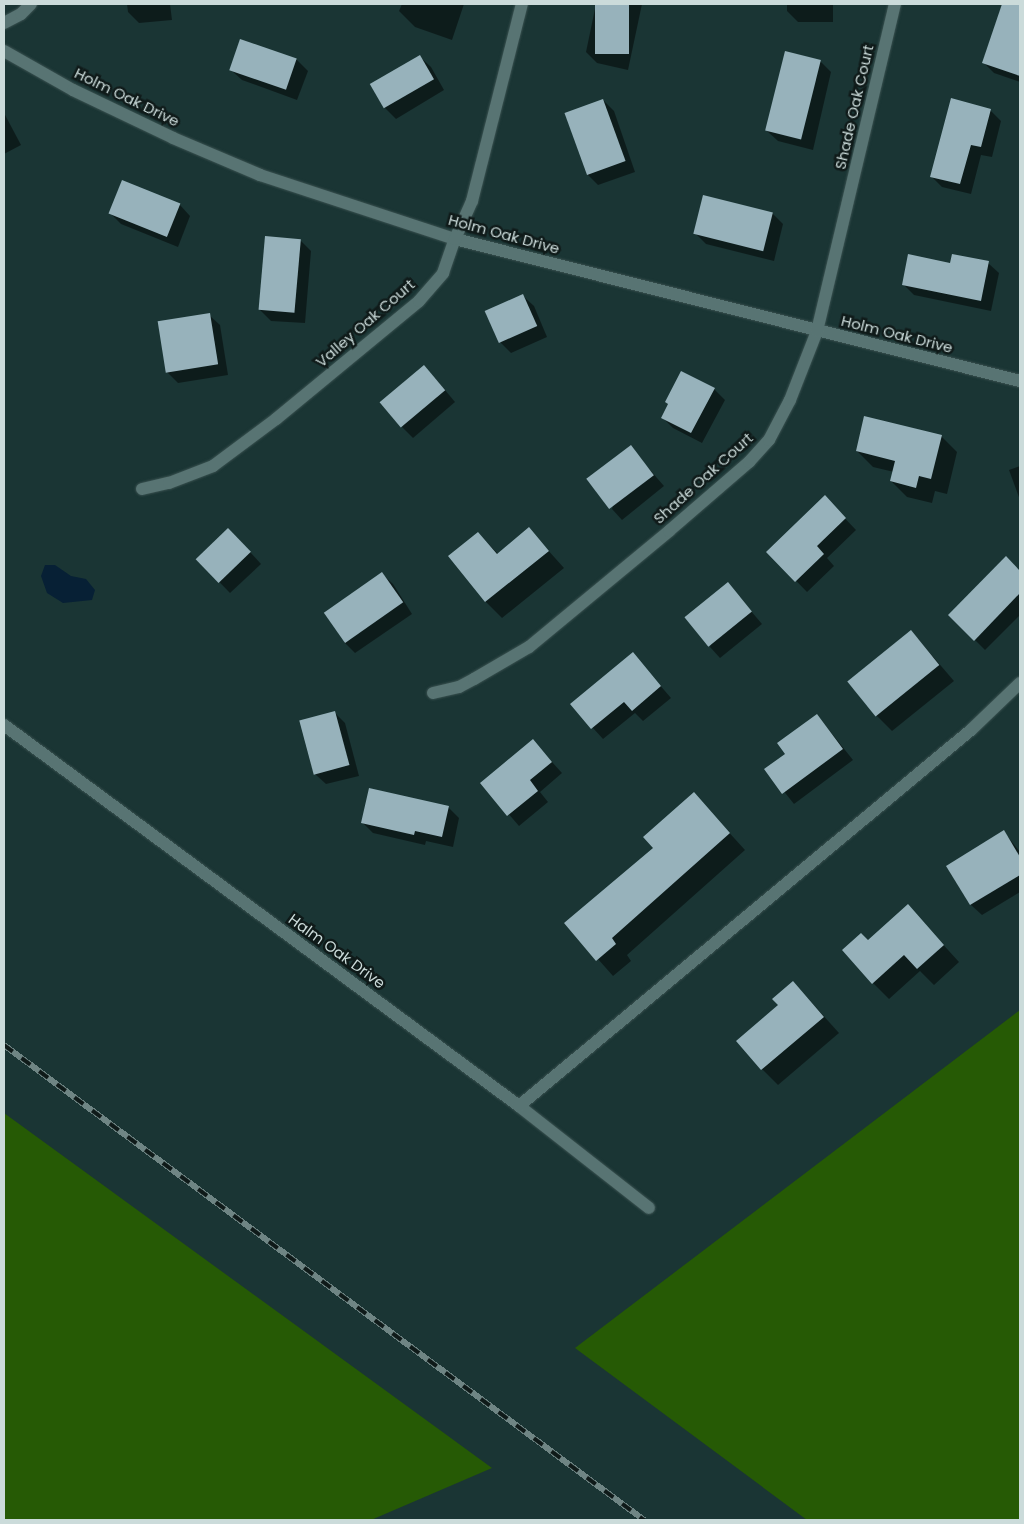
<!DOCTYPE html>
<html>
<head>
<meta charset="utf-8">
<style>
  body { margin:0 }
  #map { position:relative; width:1024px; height:1524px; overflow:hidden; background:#1a3534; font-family:Poppins,sans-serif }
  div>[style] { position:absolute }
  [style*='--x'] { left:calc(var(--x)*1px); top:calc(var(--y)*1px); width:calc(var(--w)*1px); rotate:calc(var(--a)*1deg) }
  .green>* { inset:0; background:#265a05 }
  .water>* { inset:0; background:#072035 }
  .shadow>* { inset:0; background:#0007 }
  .building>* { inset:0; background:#97b2bb; transform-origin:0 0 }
  .roads { filter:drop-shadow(0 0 1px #3a5150) drop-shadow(0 0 1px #3a5150) }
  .street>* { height:12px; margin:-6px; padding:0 6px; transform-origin:6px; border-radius:6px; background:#587473 }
  .rail>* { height:5.5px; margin-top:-2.75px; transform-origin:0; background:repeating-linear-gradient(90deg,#0f1a19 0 11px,#6f8584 0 22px); box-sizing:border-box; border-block:1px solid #6f8584 }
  span { translate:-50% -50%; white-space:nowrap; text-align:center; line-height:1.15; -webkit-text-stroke:5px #0f1a19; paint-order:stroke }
  .street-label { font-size:15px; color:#cbdbda }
  .frame { position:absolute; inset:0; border:5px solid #cbdbda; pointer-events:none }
</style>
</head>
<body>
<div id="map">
  <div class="green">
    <div style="clip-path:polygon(1020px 1010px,1020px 1520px,807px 1520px,575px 1348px)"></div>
    <div style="clip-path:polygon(4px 1113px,492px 1468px,371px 1520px,4px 1520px)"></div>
  </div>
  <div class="water">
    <div style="clip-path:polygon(45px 565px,55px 565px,71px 576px,86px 579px,95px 590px,92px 600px,63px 603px,47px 593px,41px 576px)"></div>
  </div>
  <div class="shadow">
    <div style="clip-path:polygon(127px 4px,170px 4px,172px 20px,139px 23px,128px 12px)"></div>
    <div style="clip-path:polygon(402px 4px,464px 4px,452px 40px,415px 27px,399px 11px)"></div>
    <div style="clip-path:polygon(596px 4px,642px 4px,628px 70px,597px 63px,586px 52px)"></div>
    <div style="clip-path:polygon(787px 4px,833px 4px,833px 22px,798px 22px,787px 11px)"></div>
    <div style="clip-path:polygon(1003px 4px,1020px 4px,1020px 82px,994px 73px,983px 62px)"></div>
    <div style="clip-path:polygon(241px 41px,297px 60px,308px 71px,297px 100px,242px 80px,231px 70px)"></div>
    <div style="clip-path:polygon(420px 57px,431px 67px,444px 90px,396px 119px,385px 108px)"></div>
    <div style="clip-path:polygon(820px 61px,831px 72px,813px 150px,778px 141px,767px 131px)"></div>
    <div style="clip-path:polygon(603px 100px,614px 111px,635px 172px,598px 185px,587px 174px)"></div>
    <div style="clip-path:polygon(990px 110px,1001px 121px,992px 157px,981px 155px,971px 194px,942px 187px,931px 176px)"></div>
    <div style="clip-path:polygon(4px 113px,21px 145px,4px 154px)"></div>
    <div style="clip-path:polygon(180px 205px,190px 216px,178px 247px,121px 224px,110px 213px)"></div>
    <div style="clip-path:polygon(772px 213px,783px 224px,774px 261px,706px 244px,695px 233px)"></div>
    <div style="clip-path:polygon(300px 240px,311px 251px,305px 323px,271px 321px,260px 310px)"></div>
    <div style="clip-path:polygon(988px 263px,999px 273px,991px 311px,914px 295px,903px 284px)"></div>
    <div style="clip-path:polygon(523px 296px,534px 306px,547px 337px,511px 353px,500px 342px)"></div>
    <div style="clip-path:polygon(209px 315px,220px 325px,228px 375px,178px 383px,167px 372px)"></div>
    <div style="clip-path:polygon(435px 378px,455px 402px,413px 438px,402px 427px)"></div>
    <div style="clip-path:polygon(714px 389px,725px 400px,702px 443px,673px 428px,662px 417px,669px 405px,666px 402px)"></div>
    <div style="clip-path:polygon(941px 436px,957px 452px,947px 494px,935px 491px,932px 503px,907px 497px,891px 481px,894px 472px,873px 467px,857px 451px)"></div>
    <div style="clip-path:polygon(630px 447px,664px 486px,622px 520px,612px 509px)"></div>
    <div style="clip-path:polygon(1020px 466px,1020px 500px,1009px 470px)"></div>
    <div style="clip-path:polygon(835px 508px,856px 530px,827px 558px,834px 566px,807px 592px,768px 552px)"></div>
    <div style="clip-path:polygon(529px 529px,564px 568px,502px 618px,486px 602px,450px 556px,478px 533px,498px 554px)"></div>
    <div style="clip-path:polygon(239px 540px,261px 564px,230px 593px,197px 559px)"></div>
    <div style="clip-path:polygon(1006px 558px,1020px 572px,1020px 615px,985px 650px,950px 615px)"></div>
    <div style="clip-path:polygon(382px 574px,393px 584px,412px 614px,355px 653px,344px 642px)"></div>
    <div style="clip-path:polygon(728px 584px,762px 624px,720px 658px,710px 647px)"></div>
    <div style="clip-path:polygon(911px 631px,954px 681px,892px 731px,876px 715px)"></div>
    <div style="clip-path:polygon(633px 654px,671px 698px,643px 721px,635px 713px,603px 739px,572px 705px)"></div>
    <div style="clip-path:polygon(335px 713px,345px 723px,359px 776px,326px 784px,315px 774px)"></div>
    <div style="clip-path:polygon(817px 715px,853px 760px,794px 804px,766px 769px,787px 754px)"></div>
    <div style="clip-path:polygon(533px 741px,562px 773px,540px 792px,548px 802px,519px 826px,482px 783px)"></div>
    <div style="clip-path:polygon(694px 794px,745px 850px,627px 955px,631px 961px,613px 976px,566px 923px,655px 848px)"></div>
    <div style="clip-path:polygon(448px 807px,459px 818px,453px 847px,426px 841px,425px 845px,373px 833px,362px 822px)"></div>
    <div style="clip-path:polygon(1004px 832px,1020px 852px,1020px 892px,982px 915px,971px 905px,947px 866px)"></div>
    <div style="clip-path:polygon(908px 906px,959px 962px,934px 985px,920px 971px,889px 999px,873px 983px,868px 941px)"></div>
    <div style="clip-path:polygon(793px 982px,839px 1033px,778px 1085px,762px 1069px)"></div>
  </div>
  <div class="building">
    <div style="left:595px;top:4px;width:34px;height:50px"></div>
    <div style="clip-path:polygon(1002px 4px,1020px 4px,1020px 76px,982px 63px)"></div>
    <div style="left:240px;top:39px;width:60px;height:33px;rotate:19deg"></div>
    <div style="left:785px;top:51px;width:37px;height:82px;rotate:14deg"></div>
    <div style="left:420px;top:55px;width:28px;height:58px;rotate:60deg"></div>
    <div style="clip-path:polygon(951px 98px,991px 109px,981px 147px,971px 145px,960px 184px,930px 177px)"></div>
    <div style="left:603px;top:99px;width:66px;height:41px;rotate:70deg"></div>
    <div style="left:122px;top:180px;width:63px;height:36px;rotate:22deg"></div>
    <div style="left:703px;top:195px;width:72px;height:40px;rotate:14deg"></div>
    <div style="left:265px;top:236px;width:36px;height:74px;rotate:5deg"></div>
    <div style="clip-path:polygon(908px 254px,950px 263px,952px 254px,989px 261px,981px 301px,902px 285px)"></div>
    <div style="left:523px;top:294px;width:35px;height:42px;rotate:66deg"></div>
    <div style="left:210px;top:313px;width:52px;height:53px;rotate:81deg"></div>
    <div style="left:424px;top:365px;width:33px;height:58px;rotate:50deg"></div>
    <div style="clip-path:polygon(681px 371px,715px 388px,691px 433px,661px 418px,668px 404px,665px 402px)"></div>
    <div style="clip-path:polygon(864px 416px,942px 435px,931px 479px,919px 476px,916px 488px,890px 481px,895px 461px,856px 451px)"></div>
    <div style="left:631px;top:445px;width:38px;height:56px;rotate:53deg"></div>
    <div style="clip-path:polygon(825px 495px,846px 518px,817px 546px,824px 554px,795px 582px,766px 552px)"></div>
    <div style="clip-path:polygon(529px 527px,549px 551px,485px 602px,448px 556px,478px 532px,497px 554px)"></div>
    <div style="left:228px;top:528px;width:33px;height:45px;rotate:46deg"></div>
    <div style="clip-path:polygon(1006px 556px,1020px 571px,1020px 593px,974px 641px,948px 615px)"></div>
    <div style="left:382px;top:572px;width:37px;height:71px;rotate:55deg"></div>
    <div style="left:728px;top:582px;width:38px;height:56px;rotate:51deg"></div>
    <div style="left:911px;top:630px;width:45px;height:82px;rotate:51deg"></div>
    <div style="clip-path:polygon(633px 652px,661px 686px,632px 711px,624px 702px,591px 729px,570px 704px)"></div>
    <div style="left:335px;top:711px;width:56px;height:37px;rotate:75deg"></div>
    <div style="clip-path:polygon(817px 714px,843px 749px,782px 794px,764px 769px,785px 754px,777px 743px)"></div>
    <div style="clip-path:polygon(533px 739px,552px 762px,530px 780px,538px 791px,507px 816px,480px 783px)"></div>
    <div style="clip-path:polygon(369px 788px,449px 806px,442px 837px,415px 831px,414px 835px,361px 823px)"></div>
    <div style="clip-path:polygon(694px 792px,730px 833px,612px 938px,616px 944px,596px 961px,564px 923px,653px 848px,643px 837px)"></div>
    <div style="clip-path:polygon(1004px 830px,1020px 857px,1020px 875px,970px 905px,946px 866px)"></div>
    <div style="clip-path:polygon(908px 904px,944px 945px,917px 969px,904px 955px,872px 984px,842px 950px,861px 933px,868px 940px)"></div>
    <div style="clip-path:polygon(793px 981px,824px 1017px,761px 1070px,736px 1041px,778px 1005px,772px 999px)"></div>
  </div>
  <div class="roads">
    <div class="street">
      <div style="--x:4;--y:23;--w:19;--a:-28"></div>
      <div style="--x:21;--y:14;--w:14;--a:-45"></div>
      <div style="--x:4;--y:51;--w:79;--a:29.5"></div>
      <div style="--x:73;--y:90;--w:111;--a:25.6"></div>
      <div style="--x:173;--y:138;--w:95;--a:23"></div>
      <div style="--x:260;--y:175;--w:205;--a:18.2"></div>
      <div style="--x:455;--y:239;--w:583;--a:14.11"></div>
      <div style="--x:142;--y:489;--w:28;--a:-13"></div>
      <div style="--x:169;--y:483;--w:47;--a:-21.1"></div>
      <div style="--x:213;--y:466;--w:79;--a:-36.7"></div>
      <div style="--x:276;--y:419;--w:185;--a:-39.5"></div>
      <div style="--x:419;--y:301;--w:37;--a:-49"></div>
      <div style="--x:443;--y:273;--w:36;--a:-71"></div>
      <div style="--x:455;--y:239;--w:42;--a:-65.9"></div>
      <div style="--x:472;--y:201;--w:203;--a:-75.8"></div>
      <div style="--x:433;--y:693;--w:27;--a:-13"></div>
      <div style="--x:459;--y:687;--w:17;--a:-28"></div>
      <div style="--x:474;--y:679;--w:64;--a:-30.2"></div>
      <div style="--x:529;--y:647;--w:182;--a:-39.6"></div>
      <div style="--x:669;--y:531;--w:106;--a:-40.8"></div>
      <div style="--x:749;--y:462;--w:30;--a:-48"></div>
      <div style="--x:769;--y:440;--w:45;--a:-62.3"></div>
      <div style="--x:790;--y:400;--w:74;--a:-68.6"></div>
      <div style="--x:817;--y:331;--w:336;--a:-76.6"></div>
      <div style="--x:4;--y:725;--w:641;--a:36.49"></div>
      <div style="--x:519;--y:1106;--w:165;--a:38.1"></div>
      <div style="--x:519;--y:1106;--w:588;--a:-39.76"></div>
      <div style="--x:971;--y:730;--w:68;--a:-43.8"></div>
    </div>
  </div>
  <div class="rail">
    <div style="--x:4;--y:1045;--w:797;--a:36.58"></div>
  </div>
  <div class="street-label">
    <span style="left:127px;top:97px;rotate:26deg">Holm Oak Drive</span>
    <span style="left:854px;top:107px;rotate:-77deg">Shade Oak Court</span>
    <span style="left:504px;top:234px;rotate:15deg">Holm Oak Drive</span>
    <span style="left:365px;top:323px;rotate:-41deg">Valley Oak Court</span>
    <span style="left:897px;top:334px;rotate:14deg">Holm Oak Drive</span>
    <span style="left:703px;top:478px;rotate:-42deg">Shade Oak Court</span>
    <span style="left:337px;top:951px;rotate:36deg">Halm Oak Drive</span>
  </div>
  <div class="frame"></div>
</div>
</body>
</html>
